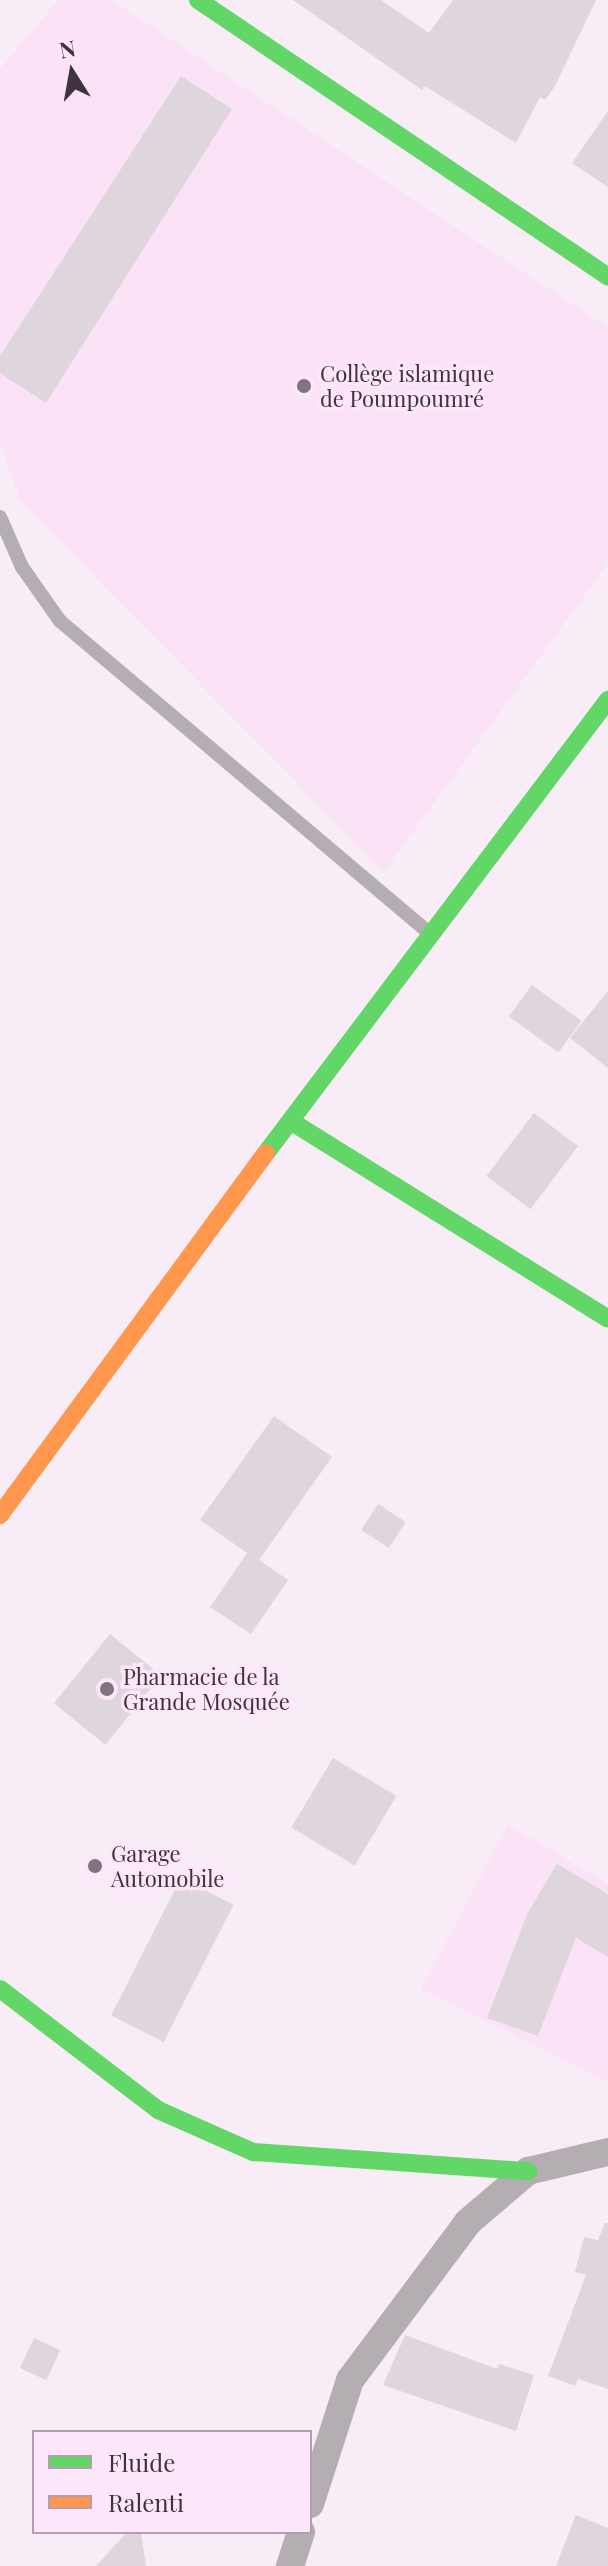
<!DOCTYPE html>
<html>
<head>
<meta charset="utf-8">
<style>
  body { margin:0 }
  #map { position:relative; width:608px; height:2566px; overflow:hidden; background:#f8ecf6; font-family:"Playfair Display",serif }
  div>[style] { position:absolute }
  [style*='--x'] { left:calc(var(--x)*1px); top:calc(var(--y)*1px); width:calc(var(--w)*1px); rotate:calc(var(--a)*1deg) }
  .built>* { inset:0; background:#fbe2f7 }
  .building>* { inset:0; background:#dfd5dd; transform-origin:0 0 }
  .lane>* { height:14px; margin:-7px; padding:0 7px; transform-origin:7px; border-radius:7px; background:#b4aeb3 }
  .street>* { height:28px; margin:-14px; padding:0 14px; transform-origin:14px; border-radius:14px; background:#b4aeb3 }
  .fast>* { height:18px; margin:-9px; padding:0 9px; transform-origin:9px; border-radius:9px; background:#63d668 }
  .slow>* { height:18px; margin:-9px; padding:0 9px; transform-origin:9px; border-radius:9px; background:#ff974d }
  .dots>* { width:22px; height:22px; translate:-50% -50%; box-sizing:border-box; border:4px solid #fee6fa; border-radius:50% }
  span { translate:-50% -50%; white-space:nowrap; text-align:center; line-height:1.15; -webkit-text-stroke:7px #fee6fa; paint-order:stroke }
  .poi-label { font-size:22px; color:#3f333d }
  .left { translate:0 -50%; text-align:left }
  .legend { position:absolute; left:32px; top:2430px; width:280px; height:104px; box-sizing:border-box; background:#fee6fa; border:2px solid #b29eae; margin:0; padding:10px 14px; list-style:none; font-size:24px; color:#3f333d }
  .legend li { display:flex; align-items:center; gap:16px; height:40px }
  .legend b { width:40px; border:2px solid #b29eae }
  .north { position:absolute; left:32px; top:32px; width:80px; height:80px; -webkit-text-stroke:6px #fee6fa; paint-order:stroke; rotate:349deg; font-size:22px; font-weight:700; line-height:32px; text-align:center; color:#3f333d }
  .north::after { content:''; display:block; margin:auto; width:28px; height:36px; background:#3f333d; clip-path:polygon(50% 0,100% 100%,50% 72%,0 100%) }
</style>
</head>
<body>
<div id="map">
  <div class="built">
    <div style="clip-path:polygon(58px 0,111px 0,608px 328px,608px 563px,384px 872px,20px 500px,0 443px,0 69px)"></div>
    <div style="clip-path:polygon(508px 1825px,608px 1884px,608px 2082px,421px 1989px)"></div>
  </div>
  <div class="building">
    <div style="clip-path:polygon(293px 0,381px 0,429px 33px,453px 0,596px 0,555px 86px,545px 100px,540px 97px,516px 143px,425px 86px,422px 90px)"></div>
    <div style="clip-path:polygon(181px 76px,232px 109px,46px 403px,0 373px,0 356px)"></div>
    <div style="clip-path:polygon(608px 111px,608px 187px,572px 163px)"></div>
    <div style="left:532px;top:985px;width:61px;height:39px;rotate:36deg"></div>
    <div style="clip-path:polygon(608px 991px,608px 1068px,570px 1038px)"></div>
    <div style="left:534px;top:1113px;width:55px;height:79px;rotate:37deg"></div>
    <div style="clip-path:polygon(274px 1416px,332px 1457px,259px 1560px,288px 1580px,251px 1634px,210px 1607px,247px 1553px,200px 1520px)"></div>
    <div style="left:378px;top:1504px;width:33px;height:31px;rotate:33deg"></div>
    <div style="left:110px;top:1634px;width:66px;height:89px;rotate:39deg"></div>
    <div style="left:333px;top:1758px;width:74px;height:81px;rotate:31deg"></div>
    <div style="clip-path:polygon(557px 1864px,608px 1894px,608px 1957px,576px 1938px,538px 2036px,487px 2018px,528px 1912px)"></div>
    <div style="left:181px;top:1878px;width:59px;height:154px;rotate:27deg"></div>
    <div style="clip-path:polygon(605px 2223px,608px 2223px,608px 2389px,578px 2379px,575px 2386px,548px 2376px,586px 2275px,575px 2272px,584px 2237px,598px 2240px)"></div>
    <div style="clip-path:polygon(405px 2335px,497px 2369px,499px 2364px,534px 2375px,516px 2431px,383px 2385px)"></div>
    <div style="left:34px;top:2338px;width:29px;height:33px;rotate:25deg"></div>
    <div style="clip-path:polygon(576px 2515px,608px 2528px,608px 2566px,556px 2566px)"></div>
    <div style="clip-path:polygon(127px 2532px,141px 2532px,146px 2566px,96px 2566px)"></div>
  </div>
  <div class="lane">
    <div style="--x:0;--y:517;--w:55;--a:66.3"></div>
    <div style="--x:22;--y:567;--w:66;--a:54.9"></div>
    <div style="--x:60;--y:621;--w:482;--a:40.2"></div>
  </div>
  <div class="street">
    <div style="--x:310;--y:2504;--w:130;--a:-72.1"></div>
    <div style="--x:350;--y:2380;--w:197;--a:-53.2"></div>
    <div style="--x:468;--y:2222;--w:79;--a:-40.4"></div>
    <div style="--x:528;--y:2171;--w:82;--a:-13.4"></div>
    <div style="--x:290;--y:2566;--w:36;--a:-72"></div>
  </div>
  <div class="fast">
    <div style="--x:198;--y:0;--w:495;--a:34"></div>
    <div style="--x:292;--y:1122;--w:372;--a:31.9"></div>
    <div style="--x:266;--y:1153;--w:568;--a:-52.95"></div>
    <div style="--x:0;--y:1989;--w:199;--a:37.4"></div>
    <div style="--x:158;--y:2110;--w:104;--a:23.9"></div>
    <div style="--x:253;--y:2152;--w:276;--a:4"></div>
  </div>
  <div class="slow">
    <div style="--x:0;--y:1515;--w:449;--a:-53.7"></div>
  </div>
  <div class="dots">
    <div style="left:304px;top:386px;background:#80747e"></div>
    <div style="left:107px;top:1689px;background:#80747e"></div>
    <div style="left:95px;top:1866px;background:#80747e"></div>
  </div>
  <div class="poi-label">
    <span class="left" style="left:320px;top:386px">Collège islamique<br>de Poumpoumré</span>
    <span class="left" style="left:123px;top:1689px">Pharmacie de la<br>Grande Mosquée</span>
    <span class="left" style="left:111px;top:1866px">Garage<br>Automobile</span>
  </div>
  <ul class="legend">
  <li><b style="height:10px;background:#63d668"></b>Fluide</li>
  <li><b style="height:10px;background:#ff974d"></b>Ralenti</li>
  </ul>
  <div class="north">N</div>
</div>
</body>
</html>
